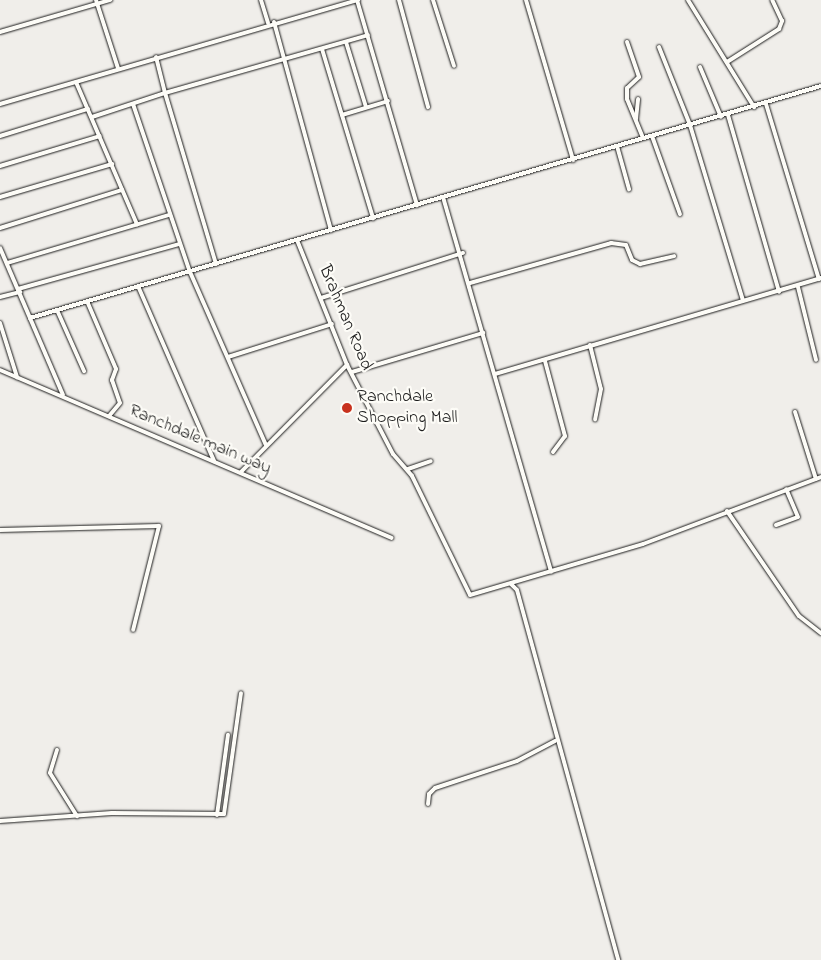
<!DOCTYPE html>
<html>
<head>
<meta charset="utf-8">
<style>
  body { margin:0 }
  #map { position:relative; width:821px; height:960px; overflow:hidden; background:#f0eeea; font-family:"Indie Flower",sans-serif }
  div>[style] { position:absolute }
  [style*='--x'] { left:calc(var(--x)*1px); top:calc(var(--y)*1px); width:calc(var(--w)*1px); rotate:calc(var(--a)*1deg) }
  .roads { filter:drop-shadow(0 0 1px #1c1c1c) drop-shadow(0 0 1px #1c1c1c) }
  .minor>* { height:4px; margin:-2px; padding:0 2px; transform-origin:2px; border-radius:2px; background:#fdfcf7 }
  .dots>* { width:14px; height:14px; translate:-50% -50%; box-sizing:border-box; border:2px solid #fdfcf7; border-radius:50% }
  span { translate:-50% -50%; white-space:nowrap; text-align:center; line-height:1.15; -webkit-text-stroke:4.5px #fdfcf7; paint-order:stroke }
  .street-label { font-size:18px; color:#1c1c1c }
  .poi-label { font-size:18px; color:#1c1c1c }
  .left { translate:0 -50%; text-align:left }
</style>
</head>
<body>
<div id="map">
  <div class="roads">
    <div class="minor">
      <div style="--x:96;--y:0;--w:71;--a:72.1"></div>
      <div style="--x:261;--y:0;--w:24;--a:73"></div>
      <div style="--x:357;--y:0;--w:214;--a:73.7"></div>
      <div style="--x:399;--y:0;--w:111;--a:74.8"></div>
      <div style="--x:433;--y:0;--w:69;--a:72.3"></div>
      <div style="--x:526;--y:0;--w:167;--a:73.6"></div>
      <div style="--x:688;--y:0;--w:126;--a:58.3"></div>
      <div style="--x:274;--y:22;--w:216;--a:74.7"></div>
      <div style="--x:0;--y:32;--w:115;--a:-16.2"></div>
      <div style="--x:346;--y:42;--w:68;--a:72.9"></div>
      <div style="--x:627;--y:42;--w:37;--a:71"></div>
      <div style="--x:639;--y:77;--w:16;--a:137"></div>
      <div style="--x:627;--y:88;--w:11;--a:90"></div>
      <div style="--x:627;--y:99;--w:42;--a:67.7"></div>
      <div style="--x:659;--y:47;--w:84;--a:68.3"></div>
      <div style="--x:690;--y:125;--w:183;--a:73.2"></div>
      <div style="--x:322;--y:49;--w:177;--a:73.2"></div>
      <div style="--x:727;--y:62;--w:62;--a:-32.4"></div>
      <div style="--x:779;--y:29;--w:9;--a:-69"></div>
      <div style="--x:782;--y:21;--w:23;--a:-115"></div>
      <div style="--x:700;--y:67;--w:54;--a:67.2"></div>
      <div style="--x:76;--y:82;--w:155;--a:66.8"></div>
      <div style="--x:0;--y:104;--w:373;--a:-16.2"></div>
      <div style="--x:133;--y:104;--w:177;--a:71.3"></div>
      <div style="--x:190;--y:272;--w:189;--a:66.3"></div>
      <div style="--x:766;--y:104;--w:183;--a:73.2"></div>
      <div style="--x:342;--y:115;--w:48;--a:-16.9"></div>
      <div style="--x:728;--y:115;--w:184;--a:73.9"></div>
      <div style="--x:92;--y:117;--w:77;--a:-18.2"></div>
      <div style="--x:165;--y:93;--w:37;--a:-104"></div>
      <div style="--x:636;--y:119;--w:20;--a:-84"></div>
      <div style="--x:0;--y:136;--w:92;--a:-17.1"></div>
      <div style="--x:652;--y:136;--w:83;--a:70.3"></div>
      <div style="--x:617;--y:146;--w:45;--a:74.4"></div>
      <div style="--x:0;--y:166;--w:104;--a:-16.7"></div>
      <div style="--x:0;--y:197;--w:117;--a:-16.4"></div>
      <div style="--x:443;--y:197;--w:390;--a:73.9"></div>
      <div style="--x:0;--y:228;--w:128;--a:-17.3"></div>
      <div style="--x:297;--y:240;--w:135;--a:68.2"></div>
      <div style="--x:347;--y:365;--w:100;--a:62.7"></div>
      <div style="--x:393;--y:454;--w:29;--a:49"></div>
      <div style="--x:412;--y:476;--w:132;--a:64"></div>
      <div style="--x:470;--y:595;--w:180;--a:-16.4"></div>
      <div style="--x:643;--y:544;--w:190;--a:-20.6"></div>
      <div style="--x:0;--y:248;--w:160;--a:66.8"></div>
      <div style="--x:7;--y:263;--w:169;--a:-16.5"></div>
      <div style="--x:216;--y:264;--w:178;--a:-106.6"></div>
      <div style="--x:165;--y:93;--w:211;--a:-15.9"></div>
      <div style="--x:470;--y:283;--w:147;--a:-15.8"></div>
      <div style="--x:611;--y:243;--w:15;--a:8"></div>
      <div style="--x:626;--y:245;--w:16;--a:68"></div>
      <div style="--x:632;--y:260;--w:9;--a:27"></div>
      <div style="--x:640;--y:264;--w:35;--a:-13"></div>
      <div style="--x:138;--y:286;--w:191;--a:66.5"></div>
      <div style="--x:798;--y:287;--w:75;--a:76.1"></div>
      <div style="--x:18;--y:289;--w:167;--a:-15.6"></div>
      <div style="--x:0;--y:297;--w:21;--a:-14"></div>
      <div style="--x:321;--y:298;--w:149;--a:-17.6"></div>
      <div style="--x:87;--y:301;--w:74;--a:66.9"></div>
      <div style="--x:116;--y:369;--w:12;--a:110"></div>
      <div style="--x:112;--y:380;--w:24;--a:71"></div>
      <div style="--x:120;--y:403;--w:17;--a:130"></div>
      <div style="--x:57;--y:310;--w:67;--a:66.1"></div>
      <div style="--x:30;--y:318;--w:824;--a:-16.35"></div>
      <div style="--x:0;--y:323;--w:57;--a:72.5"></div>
      <div style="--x:590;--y:345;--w:45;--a:76"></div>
      <div style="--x:601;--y:389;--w:31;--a:101"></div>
      <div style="--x:228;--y:357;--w:109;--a:-17.6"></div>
      <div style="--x:545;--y:361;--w:78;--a:75.1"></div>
      <div style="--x:565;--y:436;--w:20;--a:127"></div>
      <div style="--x:0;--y:370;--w:426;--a:23.2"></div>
      <div style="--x:352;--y:372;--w:137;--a:-16.6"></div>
      <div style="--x:495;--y:374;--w:340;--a:-16.4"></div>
      <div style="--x:795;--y:412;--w:70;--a:72.6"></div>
      <div style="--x:408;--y:469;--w:24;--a:-19"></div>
      <div style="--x:241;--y:472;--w:151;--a:-45.3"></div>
      <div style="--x:727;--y:511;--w:127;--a:55.6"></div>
      <div style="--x:799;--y:616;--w:28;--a:38"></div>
      <div style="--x:776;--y:525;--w:23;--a:-20"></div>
      <div style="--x:798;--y:517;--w:30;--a:-113"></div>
      <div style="--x:0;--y:530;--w:159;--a:-1.4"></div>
      <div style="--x:159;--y:526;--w:107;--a:104"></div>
      <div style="--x:511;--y:584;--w:8;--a:45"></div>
      <div style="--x:517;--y:590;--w:384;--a:74.7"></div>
      <div style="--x:57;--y:750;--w:24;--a:107"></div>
      <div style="--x:50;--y:773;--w:51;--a:57.9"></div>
      <div style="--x:428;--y:804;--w:10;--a:-84"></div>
      <div style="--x:429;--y:794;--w:8;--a:-45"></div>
      <div style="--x:435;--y:788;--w:86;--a:-18.2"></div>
      <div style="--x:517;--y:761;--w:43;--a:-27.8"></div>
      <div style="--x:217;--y:815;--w:81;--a:-82.2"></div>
      <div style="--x:0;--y:821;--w:112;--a:-4.1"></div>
      <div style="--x:112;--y:813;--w:112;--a:0.5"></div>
      <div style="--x:224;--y:814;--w:122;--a:-82"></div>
    </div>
  </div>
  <div class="dots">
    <div style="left:347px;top:408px;background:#c8321e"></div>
  </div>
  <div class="street-label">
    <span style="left:345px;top:318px;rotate:67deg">Brahman Road</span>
    <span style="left:200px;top:440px;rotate:23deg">Ranchdale main way</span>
  </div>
  <div class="poi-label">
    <span class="left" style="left:357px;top:408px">Ranchdale<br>Shopping Mall</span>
  </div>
</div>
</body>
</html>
